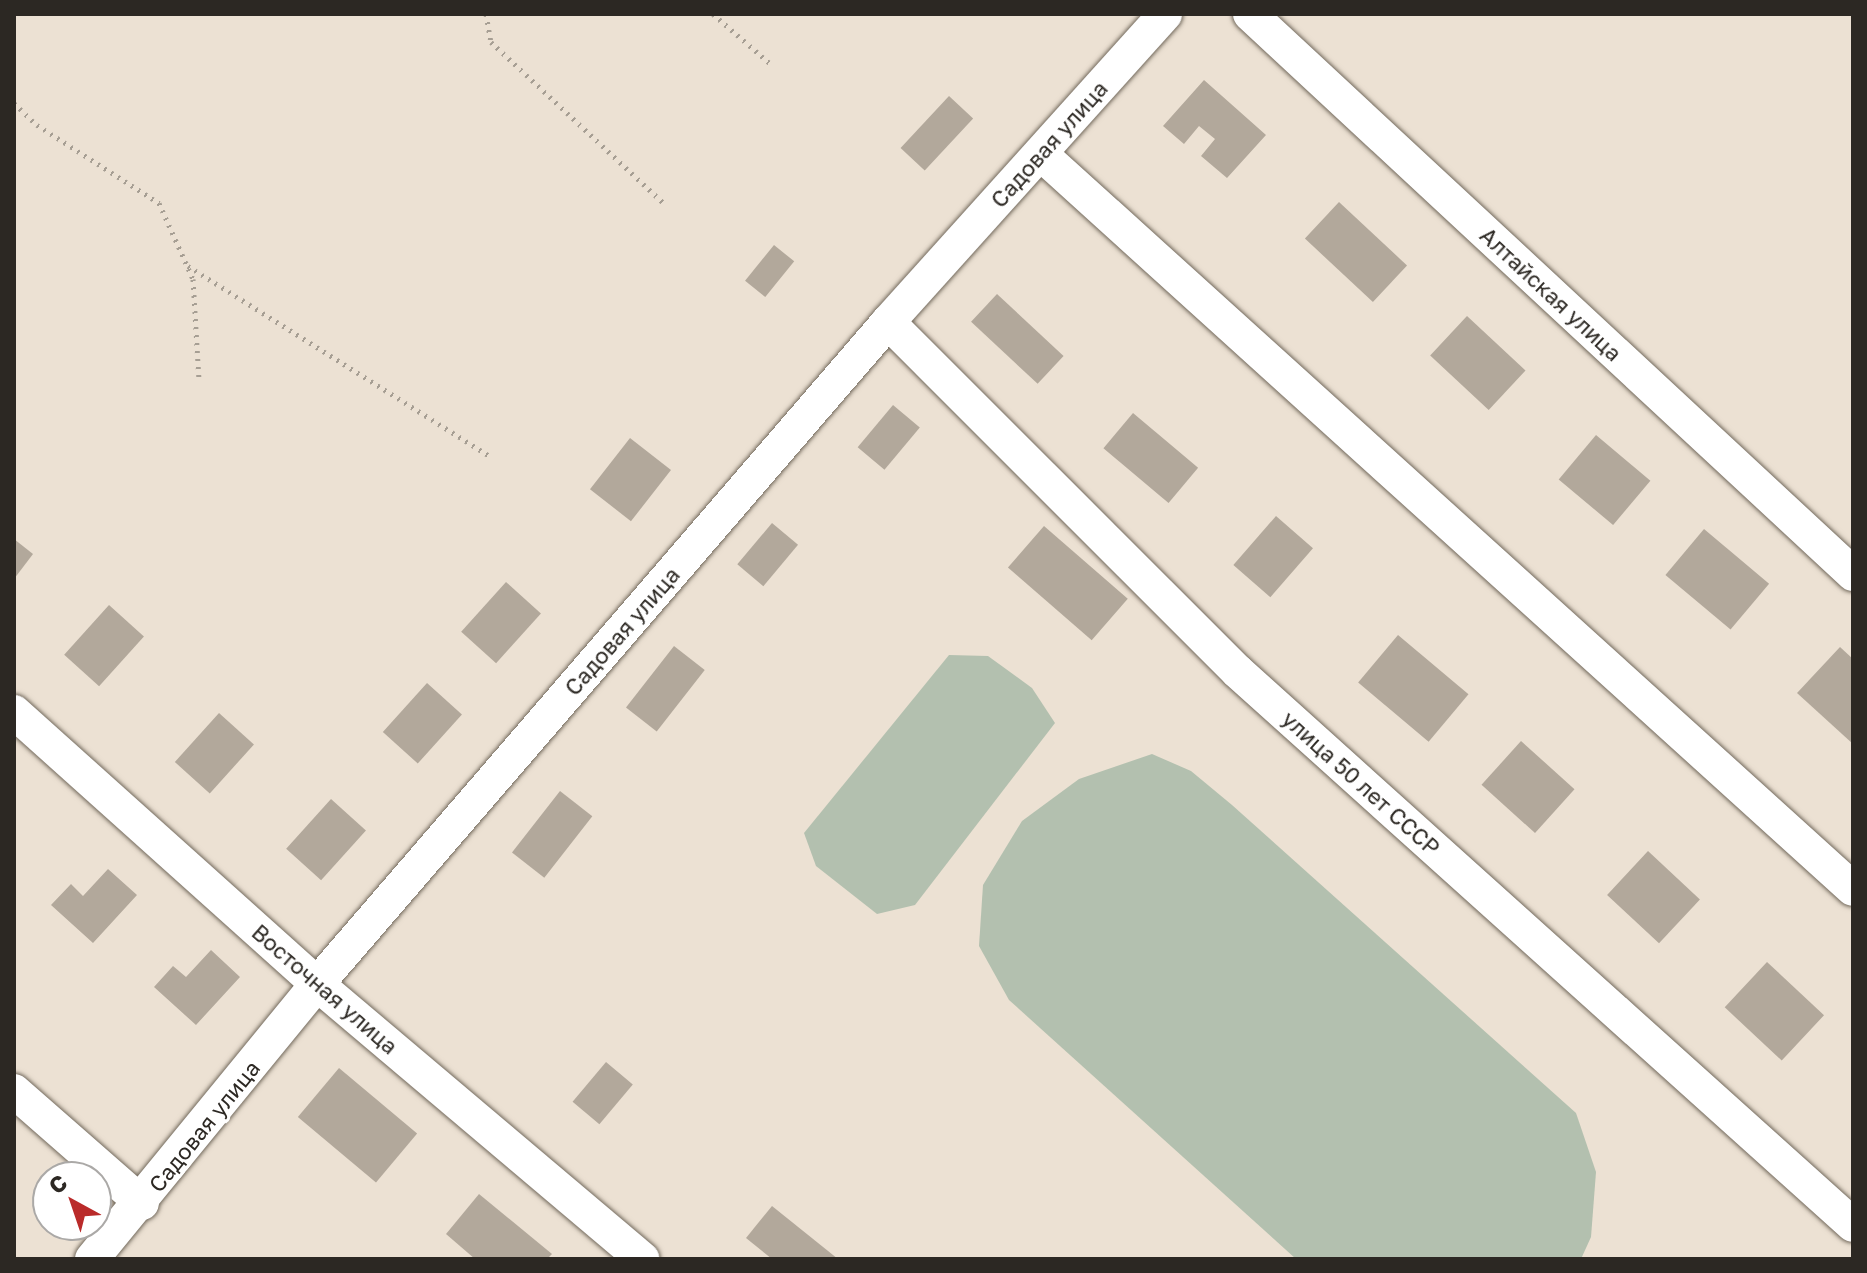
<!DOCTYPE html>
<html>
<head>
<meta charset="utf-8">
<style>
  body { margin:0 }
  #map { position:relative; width:1867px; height:1273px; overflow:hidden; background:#ece1d3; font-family:"Golos Text",sans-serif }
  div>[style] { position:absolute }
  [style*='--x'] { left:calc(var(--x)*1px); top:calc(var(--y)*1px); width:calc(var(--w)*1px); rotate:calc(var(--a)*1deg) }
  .green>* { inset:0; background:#b3c0af }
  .building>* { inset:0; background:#b2a89b; transform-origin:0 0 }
  .path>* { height:5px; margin-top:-2.5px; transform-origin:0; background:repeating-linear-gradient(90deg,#a69e93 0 2px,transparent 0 8px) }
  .roads { filter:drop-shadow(0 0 2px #72695c) drop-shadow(0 0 2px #72695c) }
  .minor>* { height:34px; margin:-17px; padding:0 17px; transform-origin:17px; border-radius:17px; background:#fff }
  span { translate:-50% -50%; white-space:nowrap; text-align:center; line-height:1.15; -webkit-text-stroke:6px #fff; paint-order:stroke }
  .street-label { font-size:22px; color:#2c2823 }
  .frame { position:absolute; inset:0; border:16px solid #2c2823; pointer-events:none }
  .north { position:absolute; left:32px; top:1161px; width:80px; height:80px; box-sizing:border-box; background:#fff; border:2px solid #aba9a7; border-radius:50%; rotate:320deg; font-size:22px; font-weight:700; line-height:32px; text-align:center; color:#2c2823 }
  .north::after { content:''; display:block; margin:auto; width:28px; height:36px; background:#ba2b2a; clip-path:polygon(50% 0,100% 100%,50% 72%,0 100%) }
</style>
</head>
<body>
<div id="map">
  <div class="green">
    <div style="clip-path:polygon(949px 655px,988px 656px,1032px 688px,1055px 723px,915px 905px,877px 914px,816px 866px,804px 833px)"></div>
    <div style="clip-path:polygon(1152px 754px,1191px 771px,1232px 805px,1576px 1113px,1596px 1172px,1591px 1237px,1581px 1259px,1296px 1259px,1009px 1000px,979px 946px,983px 885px,1022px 821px,1079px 779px)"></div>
  </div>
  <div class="building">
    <div style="clip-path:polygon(1204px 80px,1266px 135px,1227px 178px,1201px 156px,1215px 139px,1199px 126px,1184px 144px,1163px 126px)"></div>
    <div style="left:949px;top:96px;width:33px;height:71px;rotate:43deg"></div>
    <div style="left:1339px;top:202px;width:93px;height:50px;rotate:43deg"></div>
    <div style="left:774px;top:245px;width:26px;height:46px;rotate:39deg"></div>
    <div style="left:997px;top:294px;width:91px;height:38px;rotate:43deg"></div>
    <div style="left:1467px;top:316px;width:80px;height:54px;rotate:43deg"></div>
    <div style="left:893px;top:405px;width:35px;height:55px;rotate:40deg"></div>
    <div style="left:1133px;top:413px;width:85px;height:46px;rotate:40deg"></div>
    <div style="left:1596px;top:435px;width:71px;height:58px;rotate:40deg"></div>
    <div style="left:630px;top:438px;width:52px;height:65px;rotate:38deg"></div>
    <div style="left:1276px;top:516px;width:49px;height:65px;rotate:41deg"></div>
    <div style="left:772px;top:523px;width:34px;height:54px;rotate:40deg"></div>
    <div style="left:1044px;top:526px;width:111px;height:55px;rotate:41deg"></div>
    <div style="left:1704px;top:529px;width:85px;height:60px;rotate:40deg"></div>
    <div style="clip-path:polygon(14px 539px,33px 554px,14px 579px)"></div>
    <div style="left:506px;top:582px;width:47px;height:67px;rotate:42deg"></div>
    <div style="left:109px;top:605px;width:47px;height:67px;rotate:42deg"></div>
    <div style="left:1398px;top:635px;width:92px;height:62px;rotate:40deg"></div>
    <div style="left:674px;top:646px;width:39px;height:78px;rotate:38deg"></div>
    <div style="clip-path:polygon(1840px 647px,1853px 659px,1853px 744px,1797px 693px)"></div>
    <div style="left:427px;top:683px;width:47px;height:66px;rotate:42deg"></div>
    <div style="left:219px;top:713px;width:47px;height:66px;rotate:42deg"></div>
    <div style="left:1521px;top:741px;width:72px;height:59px;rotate:42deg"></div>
    <div style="left:560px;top:791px;width:41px;height:78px;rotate:38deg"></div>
    <div style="left:331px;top:799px;width:47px;height:67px;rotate:42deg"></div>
    <div style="left:1648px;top:851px;width:71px;height:60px;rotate:43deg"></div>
    <div style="clip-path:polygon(108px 869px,137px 895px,93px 943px,51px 905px,71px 884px,83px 896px)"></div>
    <div style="clip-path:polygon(211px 950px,240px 977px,196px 1025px,154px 987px,173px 966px,186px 977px)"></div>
    <div style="left:1767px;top:962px;width:78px;height:62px;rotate:43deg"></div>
    <div style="left:606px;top:1062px;width:35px;height:52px;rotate:40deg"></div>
    <div style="left:339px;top:1068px;width:102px;height:64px;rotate:40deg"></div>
    <div style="clip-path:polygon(479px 1194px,552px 1254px,547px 1259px,475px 1259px,446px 1234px)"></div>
    <div style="clip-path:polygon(772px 1206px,838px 1259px,772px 1259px,746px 1238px)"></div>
  </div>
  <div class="path">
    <div style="--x:486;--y:14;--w:28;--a:80"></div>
    <div style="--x:491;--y:42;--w:238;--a:43"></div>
    <div style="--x:713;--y:14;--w:79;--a:40.9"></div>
    <div style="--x:14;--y:103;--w:32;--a:44"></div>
    <div style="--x:37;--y:125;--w:145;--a:32.6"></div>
    <div style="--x:159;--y:203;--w:83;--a:65.9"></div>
    <div style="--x:193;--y:279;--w:101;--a:86.6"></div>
    <div style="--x:188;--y:266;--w:358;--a:32.2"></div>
  </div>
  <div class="roads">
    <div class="minor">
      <div style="--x:1250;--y:14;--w:823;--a:42.88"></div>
      <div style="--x:1041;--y:154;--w:1095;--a:42.15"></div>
      <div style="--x:888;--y:322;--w:494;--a:45"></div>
      <div style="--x:1237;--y:671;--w:828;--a:41.97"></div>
      <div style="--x:14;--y:712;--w:407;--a:41.9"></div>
      <div style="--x:317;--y:984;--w:426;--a:40.2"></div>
      <div style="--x:14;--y:1091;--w:170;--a:41.2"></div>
      <div style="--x:92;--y:1259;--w:355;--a:-50.7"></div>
      <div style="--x:317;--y:984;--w:874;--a:-49.22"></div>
      <div style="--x:888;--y:322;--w:414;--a:-48"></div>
    </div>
  </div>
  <div class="street-label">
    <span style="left:1049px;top:144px;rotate:-48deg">Садовая улица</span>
    <span style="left:1551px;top:294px;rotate:43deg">Алтайская улица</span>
    <span style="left:622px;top:631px;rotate:-49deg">Садовая улица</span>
    <span style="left:1361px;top:783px;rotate:42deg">улица 50 лет СССР</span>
    <span style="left:325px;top:989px;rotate:41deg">Восточная улица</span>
    <span style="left:204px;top:1126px;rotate:-51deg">Садовая улица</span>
  </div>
  <div class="frame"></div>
  <div class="north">С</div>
</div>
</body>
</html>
